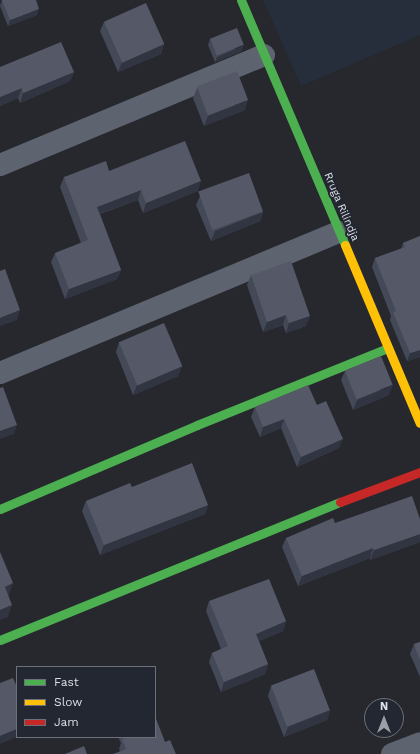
<!DOCTYPE html>
<html>
<head>
<meta charset="utf-8">
<style>
  body { margin:0 }
  #map { position:relative; width:420px; height:754px; overflow:hidden; background:#26282e; font-family:"Work Sans",sans-serif }
  div>[style] { position:absolute }
  [style*='--x'] { left:calc(var(--x)*1px); top:calc(var(--y)*1px); width:calc(var(--w)*1px); rotate:calc(var(--a)*1deg) }
  .built>* { inset:0; background:#262d3b }
  .street>* { height:22px; margin:-11px; padding:0 11px; transform-origin:11px; border-radius:11px; background:#5d6470 }
  .fast>* { height:9px; margin:-4.5px; padding:0 4.5px; transform-origin:4.5px; border-radius:4.5px; background:#4caf50 }
  .slow>* { height:9px; margin:-4.5px; padding:0 4.5px; transform-origin:4.5px; border-radius:4.5px; background:#ffc107 }
  .jam>* { height:9px; margin:-4.5px; padding:0 4.5px; transform-origin:4.5px; border-radius:4.5px; background:#c62828 }
  .wall>* { inset:0; background:#444958 }
  .shaded-wall>* { inset:0; background:#313541 }
  .building>* { inset:0; background:#555967; transform-origin:0 0 }
  span { translate:-50% -50%; white-space:nowrap; text-align:center; line-height:1.15; -webkit-text-stroke:4px #222731; paint-order:stroke }
  .street-label { font-size:11px; color:#dcdfe6 }
  .legend { position:absolute; left:16px; top:666px; width:140px; height:72px; box-sizing:border-box; background:#222731; border:1px solid #6c7179; margin:0; padding:5px 7px; list-style:none; font-size:12px; color:#dcdfe6 }
  .legend li { display:flex; align-items:center; gap:8px; height:20px }
  .legend b { width:20px; border:1px solid #6c7179 }
  .north { position:absolute; left:364px; top:698px; width:40px; height:40px; box-sizing:border-box; background:#222731; border:1px solid #6c7179; border-radius:50%; rotate:0deg; font-size:11px; font-weight:700; line-height:16px; text-align:center; color:#dcdfe6 }
  .north::after { content:''; display:block; margin:auto; width:14px; height:18px; background:#9c9fa6; clip-path:polygon(50% 0,100% 100%,50% 72%,0 100%) }
</style>
</head>
<body>
<div id="map">
  <div class="built">
    <div style="clip-path:polygon(263px 0,420px 0,420px 35px,301px 86px)"></div>
  </div>
  <div class="street">
    <div style="--x:0;--y:165;--w:286;--a:-22.6"></div>
    <div style="--x:0;--y:373;--w:367;--a:-22.6"></div>
    <div style="--x:392;--y:754;--w:30;--a:-21"></div>
  </div>
  <div class="fast">
    <div style="--x:241;--y:0;--w:266;--a:67"></div>
    <div style="--x:0;--y:509;--w:214;--a:-23.1"></div>
    <div style="--x:197;--y:425;--w:206;--a:-22"></div>
    <div style="--x:0;--y:640;--w:367;--a:-22.1"></div>
  </div>
  <div class="slow">
    <div style="--x:345;--y:245;--w:193;--a:67.2"></div>
  </div>
  <div class="jam">
    <div style="--x:340;--y:502;--w:85;--a:-20.6"></div>
  </div>
  <div class="wall">
    <div style="clip-path:polygon(2px 0,37px 15px,8px 26px,0 6px)"></div>
    <div style="clip-path:polygon(104px 22px,164px 44px,161px 54px,118px 72px,100px 31px)"></div>
    <div style="clip-path:polygon(210px 39px,242px 51px,215px 62px,208px 45px)"></div>
    <div style="clip-path:polygon(0 67px,74px 72px,70px 81px,20px 103px,18px 98px,0 106px)"></div>
    <div style="clip-path:polygon(197px 88px,245px 110px,204px 126px,193px 98px)"></div>
    <div style="clip-path:polygon(109px 171px,198px 191px,143px 213px,138px 200px,100px 214px,121px 270px,117px 279px,65px 299px,51px 262px,55px 253px,81px 243px,60px 187px,64px 177px)"></div>
    <div style="clip-path:polygon(200px 196px,263px 212px,260px 221px,211px 241px,196px 205px)"></div>
    <div style="clip-path:polygon(420px 236px,420px 357px,407px 361px,390px 320px,391px 316px,372px 267px,375px 258px,401px 249px,403px 243px)"></div>
    <div style="clip-path:polygon(251px 275px,306px 326px,286px 333px,283px 325px,263px 332px,247px 285px)"></div>
    <div style="clip-path:polygon(119px 342px,182px 366px,178px 376px,133px 395px,116px 352px)"></div>
    <div style="clip-path:polygon(345px 371px,389px 395px,353px 410px,341px 380px)"></div>
    <div style="clip-path:polygon(317px 405px,339px 448px,297px 467px,281px 428px,260px 437px,251px 417px,255px 407px)"></div>
    <div style="clip-path:polygon(132px 487px,208px 505px,205px 514px,100px 555px,82px 511px,86px 501px)"></div>
    <div style="clip-path:polygon(420px 519px,420px 542px,370px 560px,370px 558px,298px 586px,282px 547px,286px 538px,335px 523px)"></div>
    <div style="clip-path:polygon(209px 601px,286px 621px,283px 631px,259px 641px,268px 664px,265px 674px,221px 692px,209px 662px,212px 653px,221px 649px,206px 611px)"></div>
    <div style="clip-path:polygon(420px 642px,420px 677px,410px 654px,414px 644px)"></div>
    <div style="clip-path:polygon(271px 686px,330px 710px,327px 720px,284px 737px,268px 696px)"></div>
    <div style="clip-path:polygon(118px 737px,155px 737px,165px 742px,120px 751px,119px 749px,121px 743px)"></div>
  </div>
  <div class="shaded-wall">
    <div style="clip-path:polygon(39px 9px,37px 15px,8px 26px,10px 20px)"></div>
    <div style="clip-path:polygon(164px 44px,161px 54px,118px 72px,122px 62px)"></div>
    <div style="clip-path:polygon(244px 45px,242px 51px,215px 62px,217px 57px)"></div>
    <div style="clip-path:polygon(74px 72px,70px 81px,20px 103px,23px 93px)"></div>
    <div style="clip-path:polygon(22px 88px,18px 98px,0 106px,0 97px)"></div>
    <div style="clip-path:polygon(248px 100px,245px 110px,204px 126px,208px 116px)"></div>
    <div style="clip-path:polygon(201px 181px,198px 191px,143px 213px,146px 203px)"></div>
    <div style="clip-path:polygon(141px 190px,138px 200px,93px 216px,97px 207px)"></div>
    <div style="clip-path:polygon(263px 212px,260px 221px,211px 241px,215px 231px)"></div>
    <div style="clip-path:polygon(121px 270px,117px 279px,65px 299px,69px 289px)"></div>
    <div style="clip-path:polygon(20px 310px,17px 320px,0 326px,0 318px)"></div>
    <div style="clip-path:polygon(286px 315px,283px 325px,263px 332px,267px 322px)"></div>
    <div style="clip-path:polygon(310px 316px,306px 326px,286px 333px,289px 323px)"></div>
    <div style="clip-path:polygon(420px 350px,420px 357px,407px 361px,410px 353px)"></div>
    <div style="clip-path:polygon(182px 366px,178px 376px,133px 395px,137px 385px)"></div>
    <div style="clip-path:polygon(393px 385px,389px 395px,353px 410px,357px 400px)"></div>
    <div style="clip-path:polygon(284px 419px,281px 428px,260px 437px,263px 427px)"></div>
    <div style="clip-path:polygon(17px 425px,14px 434px,0 439px,0 431px)"></div>
    <div style="clip-path:polygon(343px 439px,339px 448px,297px 467px,301px 457px)"></div>
    <div style="clip-path:polygon(208px 505px,205px 514px,100px 555px,104px 545px)"></div>
    <div style="clip-path:polygon(420px 534px,420px 542px,370px 560px,374px 550px)"></div>
    <div style="clip-path:polygon(373px 548px,370px 558px,298px 586px,302px 576px)"></div>
    <div style="clip-path:polygon(13px 583px,9px 595px,1px 599px,5px 587px)"></div>
    <div style="clip-path:polygon(12px 605px,8px 617px,0 620px,0 610px)"></div>
    <div style="clip-path:polygon(286px 621px,283px 631px,253px 644px,256px 634px)"></div>
    <div style="clip-path:polygon(268px 664px,265px 674px,221px 692px,224px 682px)"></div>
    <div style="clip-path:polygon(330px 710px,327px 720px,284px 737px,288px 727px)"></div>
    <div style="clip-path:polygon(17px 729px,17px 737px,0 744px,0 736px)"></div>
  </div>
  <div class="building">
    <div style="clip-path:polygon(2px 0,36px 0,39px 9px,10px 20px)"></div>
    <div style="left:146px;top:3px;width:45px;height:46px;rotate:66deg"></div>
    <div style="left:237px;top:28px;width:18px;height:29px;rotate:68deg"></div>
    <div style="clip-path:polygon(61px 42px,74px 72px,23px 93px,22px 88px,0 97px,0 67px)"></div>
    <div style="left:237px;top:71px;width:31px;height:43px;rotate:69deg"></div>
    <div style="clip-path:polygon(185px 141px,201px 181px,146px 203px,141px 190px,97px 207px,121px 270px,69px 289px,55px 253px,88px 240px,64px 177px,106px 161px,109px 171px)"></div>
    <div style="left:249px;top:173px;width:41px;height:54px;rotate:70deg"></div>
    <div style="clip-path:polygon(420px 236px,420px 350px,410px 353px,393px 312px,396px 311px,375px 258px,405px 247px,403px 243px)"></div>
    <div style="clip-path:polygon(291px 261px,310px 316px,289px 323px,286px 315px,267px 322px,251px 275px)"></div>
    <div style="clip-path:polygon(5px 269px,20px 310px,0 318px,0 271px)"></div>
    <div style="left:164px;top:323px;width:47px;height:49px;rotate:67deg"></div>
    <div style="left:381px;top:356px;width:31px;height:39px;rotate:68deg"></div>
    <div style="clip-path:polygon(308px 385px,317px 405px,326px 401px,343px 439px,301px 457px,284px 419px,263px 427px,255px 407px)"></div>
    <div style="clip-path:polygon(3px 387px,17px 425px,0 431px,0 388px)"></div>
    <div style="clip-path:polygon(192px 463px,208px 505px,104px 545px,86px 501px,130px 483px,132px 487px)"></div>
    <div style="clip-path:polygon(412px 496px,420px 519px,420px 534px,374px 550px,373px 548px,302px 576px,286px 538px,333px 518px,335px 523px)"></div>
    <div style="clip-path:polygon(0 552px,13px 583px,5px 587px,12px 605px,0 610px)"></div>
    <div style="clip-path:polygon(269px 579px,286px 621px,256px 634px,268px 664px,224px 682px,212px 653px,228px 646px,209px 601px)"></div>
    <div style="clip-path:polygon(420px 642px,420px 660px,414px 644px)"></div>
    <div style="left:314px;top:669px;width:44px;height:46px;rotate:69deg"></div>
    <div style="clip-path:polygon(13px 678px,17px 687px,17px 729px,0 736px,0 683px)"></div>
    <div style="clip-path:polygon(155px 716px,165px 742px,170px 740px,176px 754px,113px 754px,126px 749px,122px 739px,126px 738px,126px 737px,155px 737px)"></div>
    <div style="clip-path:polygon(84px 746px,87px 754px,65px 754px)"></div>
  </div>
  <div class="street-label">
    <span style="left:341px;top:207px;rotate:67deg">Rruga Rilindja</span>
  </div>
  <ul class="legend">
  <li><b style="height:5px;background:#4caf50"></b>Fast</li>
  <li><b style="height:5px;background:#ffc107"></b>Slow</li>
  <li><b style="height:5px;background:#c62828"></b>Jam</li>
  </ul>
  <div class="north">N</div>
</div>
</body>
</html>
